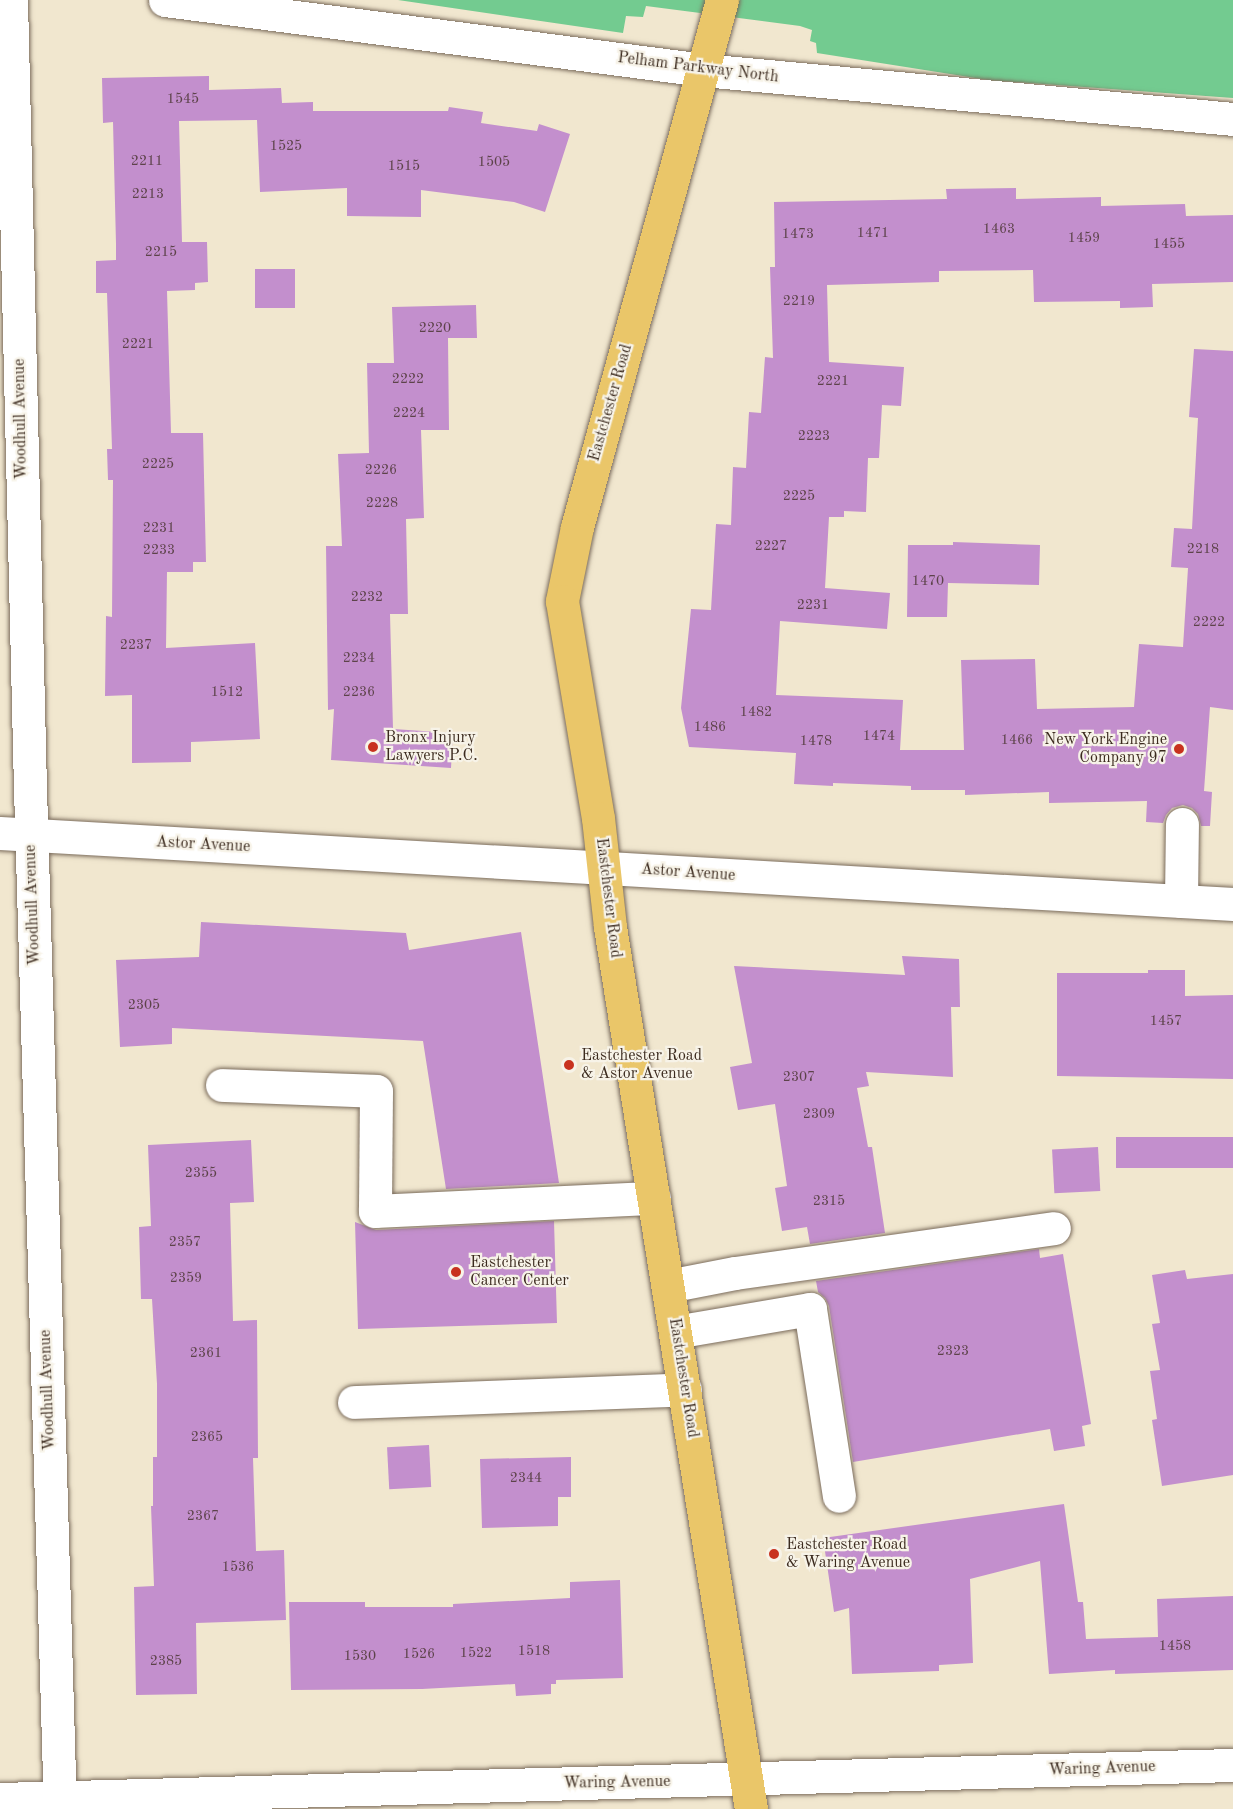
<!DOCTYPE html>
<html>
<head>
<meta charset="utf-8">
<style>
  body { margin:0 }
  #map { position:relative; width:1233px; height:1809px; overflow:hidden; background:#f1e7cf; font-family:"Old Standard TT",serif }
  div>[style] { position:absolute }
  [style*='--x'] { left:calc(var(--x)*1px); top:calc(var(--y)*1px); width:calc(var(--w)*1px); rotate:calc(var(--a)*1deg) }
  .green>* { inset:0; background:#73cb90 }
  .building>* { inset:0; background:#c38fcd; transform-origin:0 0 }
  .roads { filter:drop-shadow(0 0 2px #7b6c5c) drop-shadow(0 0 2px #7b6c5c) }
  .minor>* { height:33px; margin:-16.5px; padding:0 16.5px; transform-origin:16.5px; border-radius:16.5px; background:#fff }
  .major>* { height:33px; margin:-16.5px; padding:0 16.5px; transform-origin:16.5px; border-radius:16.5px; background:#eac669 }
  .dots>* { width:16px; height:16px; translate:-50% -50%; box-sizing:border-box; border:3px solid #f7f3e8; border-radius:50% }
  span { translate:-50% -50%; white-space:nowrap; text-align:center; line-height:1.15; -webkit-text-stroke:4.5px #f7f3e8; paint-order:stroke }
  .number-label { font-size:14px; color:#5d434a }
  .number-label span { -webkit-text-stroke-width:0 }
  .street-label { font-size:16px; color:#3b2a1e }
  .poi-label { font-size:16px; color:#3b2a1e }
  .left { translate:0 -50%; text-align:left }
  .right { translate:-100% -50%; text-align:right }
</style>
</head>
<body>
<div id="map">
  <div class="green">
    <div style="clip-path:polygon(398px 0,1233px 0,1233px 98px,988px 80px,817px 53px,816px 43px,810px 41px,812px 30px,800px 26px,646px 6px,643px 17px,626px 16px,623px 33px)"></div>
  </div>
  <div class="building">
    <div style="clip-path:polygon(209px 76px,209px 90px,281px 88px,282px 103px,313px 102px,313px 111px,448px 111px,449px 107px,483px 112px,481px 123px,537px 131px,539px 124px,570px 134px,545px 212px,514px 202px,421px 190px,421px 217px,347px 216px,347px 188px,260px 192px,257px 120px,179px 121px,182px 242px,207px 242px,208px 282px,195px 283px,195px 290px,167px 291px,171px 433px,203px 433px,206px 562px,193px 562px,193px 572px,167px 572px,166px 648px,255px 643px,260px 739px,191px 742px,191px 762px,132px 763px,132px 695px,105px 696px,106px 616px,112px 617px,113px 480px,108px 480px,107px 449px,112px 449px,107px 293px,96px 293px,96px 261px,116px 260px,116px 244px,113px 122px,103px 123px,102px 78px)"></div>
    <div style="clip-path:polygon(1016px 188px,1016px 199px,1101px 197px,1101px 206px,1185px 204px,1186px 216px,1233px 215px,1233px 282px,1152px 284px,1153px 307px,1120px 308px,1120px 301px,1034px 302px,1033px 270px,939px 271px,939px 282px,827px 285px,829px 362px,904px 367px,901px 406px,882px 405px,879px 458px,868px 458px,866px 512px,844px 511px,844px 517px,829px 517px,825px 588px,890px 593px,887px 629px,780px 621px,776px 695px,903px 700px,900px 750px,964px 750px,961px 660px,1035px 659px,1037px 709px,1134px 707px,1139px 644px,1183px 647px,1188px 568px,1171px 567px,1174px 528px,1192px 529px,1198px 418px,1189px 417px,1194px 349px,1233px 351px,1233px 710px,1210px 707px,1204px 791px,1212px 792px,1210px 826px,1201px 826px,1198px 814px,1192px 808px,1183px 805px,1172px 808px,1166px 815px,1163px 823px,1146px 822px,1147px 801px,1049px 803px,1049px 792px,965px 795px,965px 790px,911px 790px,911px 786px,833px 783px,833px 786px,794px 784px,796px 753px,689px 747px,681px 708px,691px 609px,711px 610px,716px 524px,731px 525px,733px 467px,746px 468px,749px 412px,761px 413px,765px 357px,773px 358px,770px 267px,775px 267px,774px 202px,947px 199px,946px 189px)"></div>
    <div style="left:255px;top:269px;width:40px;height:39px"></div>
    <div style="clip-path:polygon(476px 305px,477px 338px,448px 338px,449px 430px,421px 430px,424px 518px,406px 519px,408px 614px,390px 614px,393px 729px,453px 733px,451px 768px,331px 760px,334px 709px,328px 710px,326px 546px,342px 546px,338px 454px,369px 453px,367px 363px,394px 363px,392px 307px)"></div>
    <div style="clip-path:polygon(953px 542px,1040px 545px,1039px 585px,948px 583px,947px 617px,907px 617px,908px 545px,953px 545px)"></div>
    <div style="clip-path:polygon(201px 922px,406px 933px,409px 950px,521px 932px,559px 1183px,446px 1189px,423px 1041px,172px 1028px,172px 1044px,120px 1047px,116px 960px,199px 957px)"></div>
    <div style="clip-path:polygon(902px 956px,959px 959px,960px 1007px,951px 1007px,953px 1077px,866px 1072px,869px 1086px,857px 1088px,868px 1147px,872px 1147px,885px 1233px,810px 1244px,807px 1227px,782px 1231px,775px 1188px,787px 1186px,775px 1104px,738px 1110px,730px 1067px,752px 1063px,734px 966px,905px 975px)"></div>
    <div style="clip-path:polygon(1148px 970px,1185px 970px,1185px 996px,1233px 995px,1233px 1079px,1057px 1076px,1057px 973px,1148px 973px)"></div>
    <div style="left:1233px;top:1137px;width:31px;height:117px;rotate:90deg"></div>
    <div style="clip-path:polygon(251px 1140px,254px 1202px,230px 1203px,233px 1321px,257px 1320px,258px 1458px,253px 1458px,256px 1551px,284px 1550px,286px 1620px,196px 1623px,197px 1694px,136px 1695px,134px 1587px,154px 1586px,151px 1506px,153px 1506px,153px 1457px,157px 1457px,157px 1384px,152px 1299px,141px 1299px,139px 1227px,151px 1226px,148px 1145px)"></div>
    <div style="left:1098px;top:1147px;width:44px;height:46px;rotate:87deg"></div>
    <div style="clip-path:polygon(554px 1221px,557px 1323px,358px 1329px,355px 1222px,376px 1230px)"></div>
    <div style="clip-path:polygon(1039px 1249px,1040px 1258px,1063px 1254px,1091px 1424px,1082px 1426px,1085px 1446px,1054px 1451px,1050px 1429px,853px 1462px,829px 1306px,825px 1298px,818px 1292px,816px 1281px)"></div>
    <div style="clip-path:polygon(1185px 1270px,1187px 1279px,1233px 1274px,1233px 1475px,1162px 1486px,1152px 1420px,1157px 1419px,1150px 1371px,1160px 1370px,1152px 1324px,1160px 1323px,1152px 1275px)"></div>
    <div style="left:429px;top:1445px;width:42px;height:42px;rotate:87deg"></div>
    <div style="clip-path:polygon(571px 1457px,571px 1497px,558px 1497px,558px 1526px,482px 1528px,480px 1459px)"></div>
    <div style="clip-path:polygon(1064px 1504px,1078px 1602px,1083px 1602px,1086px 1639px,1158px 1637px,1157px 1599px,1233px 1596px,1233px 1670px,1115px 1674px,1115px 1670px,1049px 1674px,1040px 1561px,970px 1579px,973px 1663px,939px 1665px,939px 1671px,852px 1674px,849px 1608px,834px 1612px,823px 1538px)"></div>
    <div style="clip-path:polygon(620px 1580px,623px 1678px,556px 1680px,556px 1684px,551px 1684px,551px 1694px,516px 1696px,515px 1684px,422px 1689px,291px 1690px,289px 1602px,365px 1602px,365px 1607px,453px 1607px,453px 1604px,570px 1598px,570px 1582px)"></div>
  </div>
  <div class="roads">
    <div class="minor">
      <div style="--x:11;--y:0;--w:788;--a:88.62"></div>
      <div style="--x:30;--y:788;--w:1021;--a:88.32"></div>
      <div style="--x:165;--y:0;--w:543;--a:7.41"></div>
      <div style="--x:703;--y:70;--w:532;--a:5.28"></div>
      <div style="--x:0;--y:833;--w:1235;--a:3.3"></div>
      <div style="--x:1181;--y:901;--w:77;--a:-89.3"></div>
      <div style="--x:222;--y:1085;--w:154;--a:2.2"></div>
      <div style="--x:376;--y:1091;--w:120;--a:90.5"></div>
      <div style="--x:375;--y:1211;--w:279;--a:-2.7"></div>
      <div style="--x:668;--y:1286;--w:68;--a:-11"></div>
      <div style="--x:735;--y:1273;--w:322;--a:-8"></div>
      <div style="--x:675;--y:1332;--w:137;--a:-9.7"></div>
      <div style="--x:810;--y:1309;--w:189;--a:81.2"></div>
      <div style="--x:354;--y:1402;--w:331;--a:-2.2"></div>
      <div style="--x:0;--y:1799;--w:1233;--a:-1.58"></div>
    </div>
    <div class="major">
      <div style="--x:722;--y:0;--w:547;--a:105.38"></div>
      <div style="--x:577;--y:527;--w:76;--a:101.5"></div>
      <div style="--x:562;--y:601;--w:220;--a:80.6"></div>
      <div style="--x:598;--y:818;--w:110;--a:83.7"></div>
      <div style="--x:610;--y:927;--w:893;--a:80.92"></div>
    </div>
  </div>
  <div class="dots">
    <div style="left:373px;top:747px;background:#c8321e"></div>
    <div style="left:1179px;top:749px;background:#c8321e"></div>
    <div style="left:569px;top:1065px;background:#c8321e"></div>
    <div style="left:456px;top:1272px;background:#c8321e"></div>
    <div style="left:774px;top:1554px;background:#c8321e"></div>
  </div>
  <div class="number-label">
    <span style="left:183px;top:99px">1545</span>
    <span style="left:286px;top:146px">1525</span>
    <span style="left:147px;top:161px">2211</span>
    <span style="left:494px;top:162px">1505</span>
    <span style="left:404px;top:166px">1515</span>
    <span style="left:148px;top:194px">2213</span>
    <span style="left:999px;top:229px">1463</span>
    <span style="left:873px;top:233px">1471</span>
    <span style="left:798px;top:234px">1473</span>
    <span style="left:1084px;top:238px">1459</span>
    <span style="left:1169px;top:244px">1455</span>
    <span style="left:161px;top:252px">2215</span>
    <span style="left:799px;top:301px">2219</span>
    <span style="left:435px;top:328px">2220</span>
    <span style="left:138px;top:344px">2221</span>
    <span style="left:408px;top:379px">2222</span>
    <span style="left:833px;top:381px">2221</span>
    <span style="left:409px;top:413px">2224</span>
    <span style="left:814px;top:436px">2223</span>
    <span style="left:158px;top:464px">2225</span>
    <span style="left:381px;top:470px">2226</span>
    <span style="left:799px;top:496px">2225</span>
    <span style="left:382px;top:503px">2228</span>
    <span style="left:159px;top:528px">2231</span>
    <span style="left:771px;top:546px">2227</span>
    <span style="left:1203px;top:549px">2218</span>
    <span style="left:159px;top:550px">2233</span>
    <span style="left:928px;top:581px">1470</span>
    <span style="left:367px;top:597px">2232</span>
    <span style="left:813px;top:605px">2231</span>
    <span style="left:1209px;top:622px">2222</span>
    <span style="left:136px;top:645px">2237</span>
    <span style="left:359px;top:658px">2234</span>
    <span style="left:227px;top:692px">1512</span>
    <span style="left:359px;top:692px">2236</span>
    <span style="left:756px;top:712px">1482</span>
    <span style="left:710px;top:727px">1486</span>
    <span style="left:879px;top:736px">1474</span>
    <span style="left:1017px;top:740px">1466</span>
    <span style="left:816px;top:741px">1478</span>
    <span style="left:144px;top:1005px">2305</span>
    <span style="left:1166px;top:1021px">1457</span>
    <span style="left:799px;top:1077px">2307</span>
    <span style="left:819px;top:1114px">2309</span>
    <span style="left:201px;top:1173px">2355</span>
    <span style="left:829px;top:1201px">2315</span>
    <span style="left:185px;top:1242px">2357</span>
    <span style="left:186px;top:1278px">2359</span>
    <span style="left:953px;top:1351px">2323</span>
    <span style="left:206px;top:1353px">2361</span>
    <span style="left:207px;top:1437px">2365</span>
    <span style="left:526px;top:1478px">2344</span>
    <span style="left:203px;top:1516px">2367</span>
    <span style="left:238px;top:1567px">1536</span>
    <span style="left:1175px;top:1646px">1458</span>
    <span style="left:534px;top:1651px">1518</span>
    <span style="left:476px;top:1653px">1522</span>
    <span style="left:419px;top:1654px">1526</span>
    <span style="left:360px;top:1656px">1530</span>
    <span style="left:166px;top:1661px">2385</span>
  </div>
  <div class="street-label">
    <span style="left:698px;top:68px;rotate:7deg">Pelham Parkway North</span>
    <span style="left:611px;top:403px;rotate:-74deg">Eastchester Road</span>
    <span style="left:21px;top:419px;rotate:-91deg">Woodhull Avenue</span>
    <span style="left:203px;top:845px;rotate:3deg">Astor Avenue</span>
    <span style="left:688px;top:873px;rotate:4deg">Astor Avenue</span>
    <span style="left:608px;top:898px;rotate:83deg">Eastchester Road</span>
    <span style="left:33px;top:905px;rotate:-92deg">Woodhull Avenue</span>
    <span style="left:683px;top:1378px;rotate:81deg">Eastchester Road</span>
    <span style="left:48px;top:1390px;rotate:-92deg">Woodhull Avenue</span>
    <span style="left:1102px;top:1769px;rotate:-2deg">Waring Avenue</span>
    <span style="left:617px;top:1783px;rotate:-1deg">Waring Avenue</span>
  </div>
  <div class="poi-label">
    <span class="left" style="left:385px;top:747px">Bronx Injury<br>Lawyers P.C.</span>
    <span class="right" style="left:1167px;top:749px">New York Engine<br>Company 97</span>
    <span class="left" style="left:581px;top:1065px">Eastchester Road<br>&amp; Astor Avenue</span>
    <span class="left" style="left:470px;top:1272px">Eastchester<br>Cancer Center</span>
    <span class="left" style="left:786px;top:1554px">Eastchester Road<br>&amp; Waring Avenue</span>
  </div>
</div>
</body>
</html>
